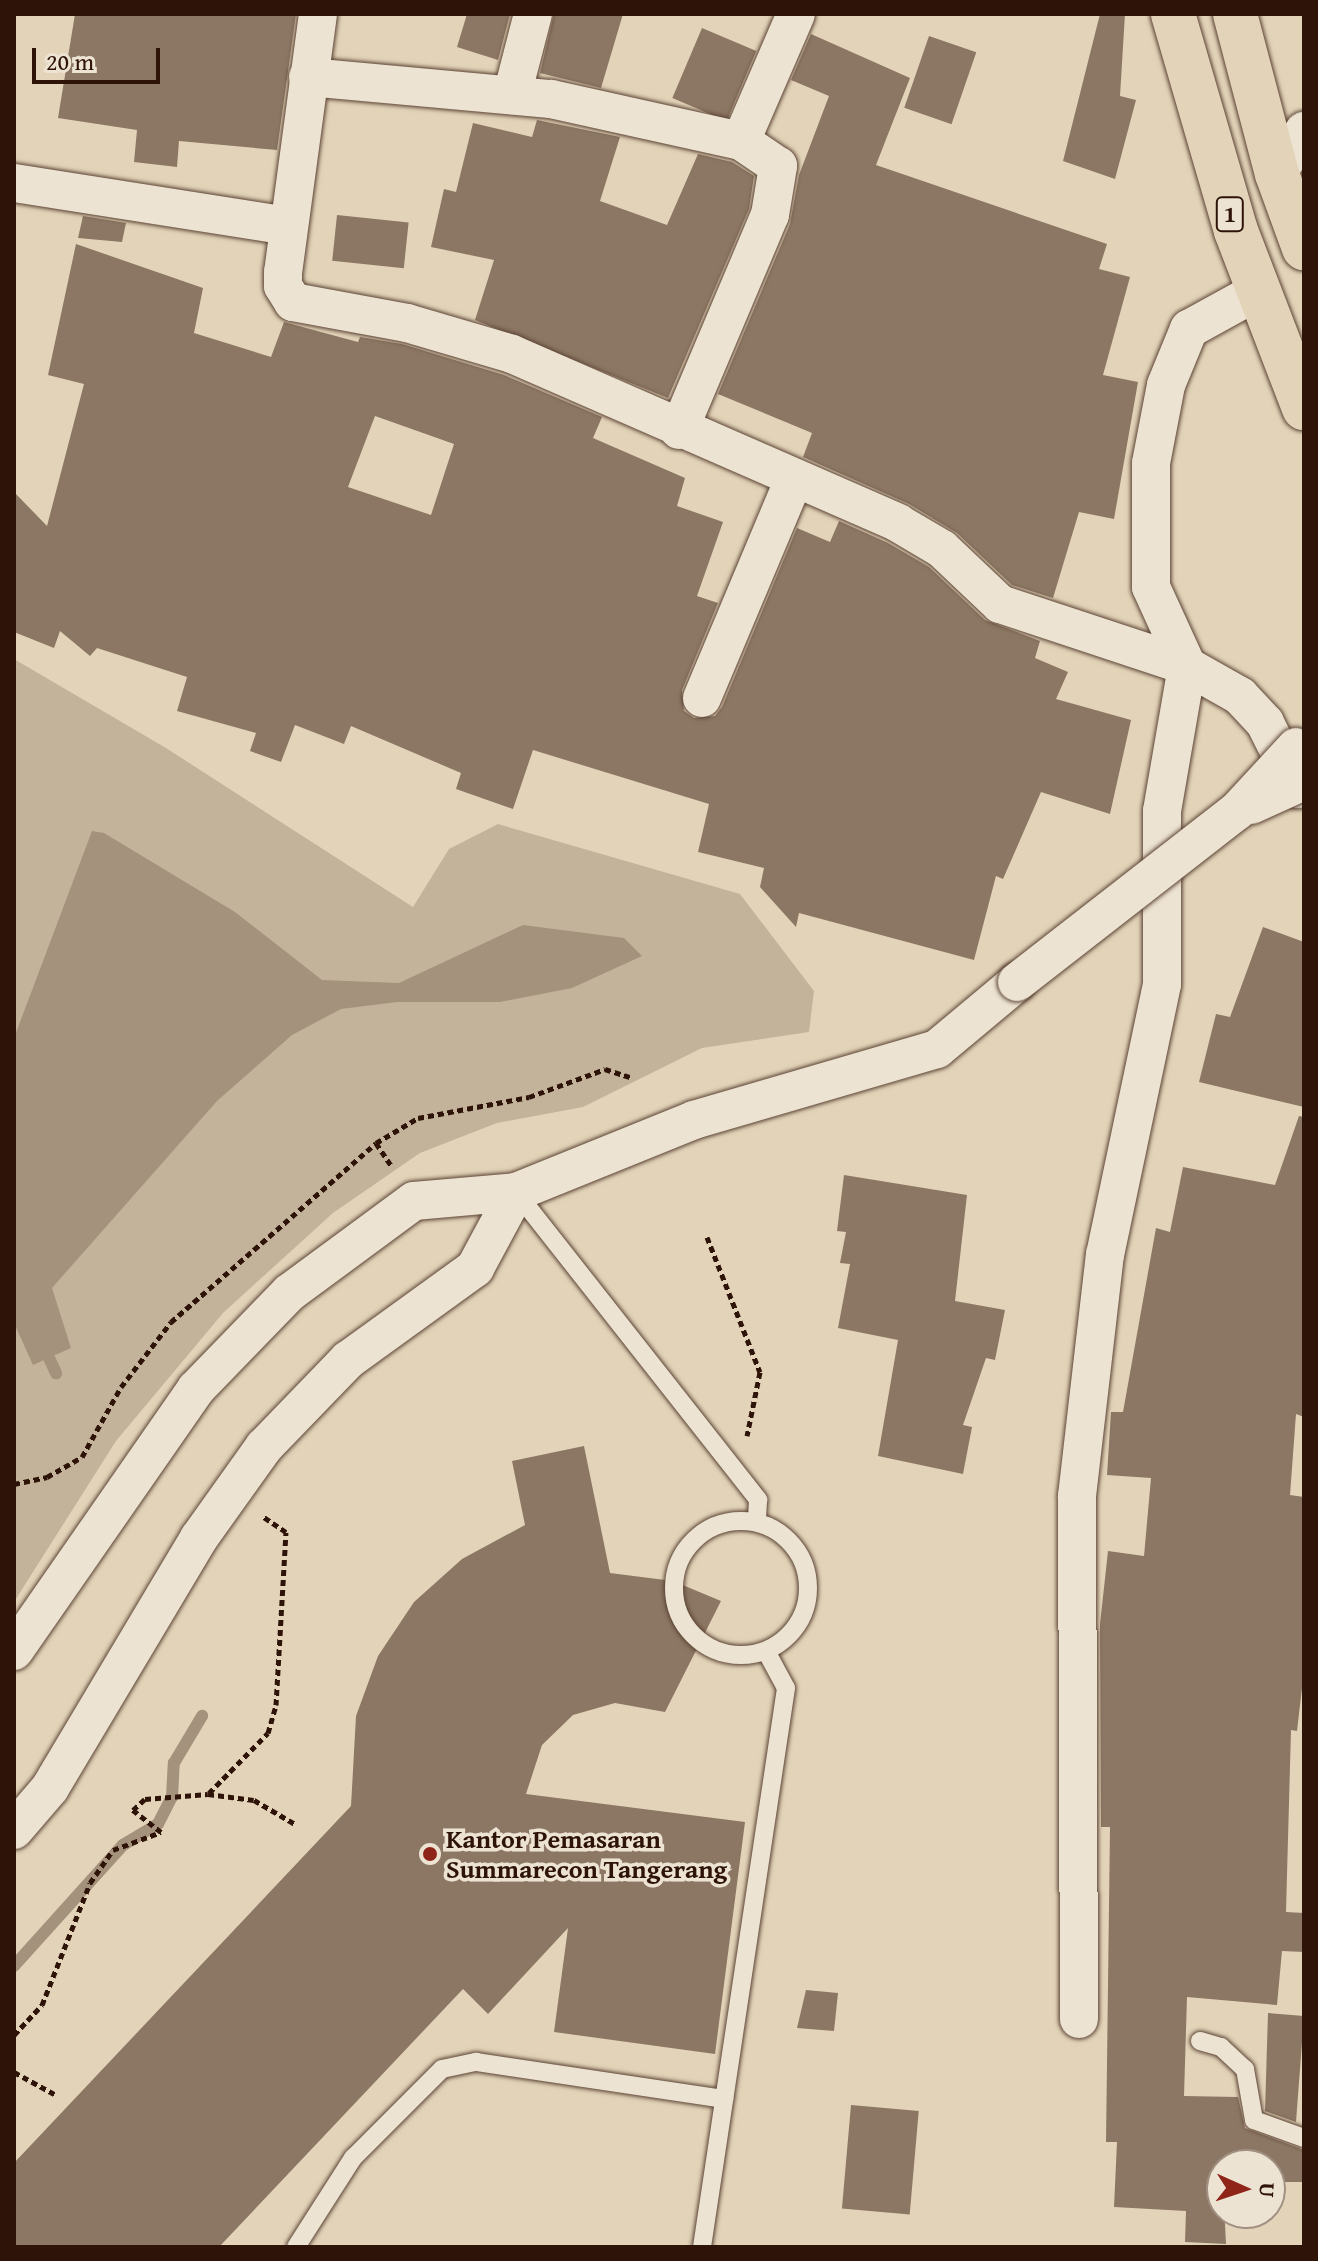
<!DOCTYPE html>
<html>
<head>
<meta charset="utf-8">
<style>
  body { margin:0 }
  #map { position:relative; width:1318px; height:2261px; overflow:hidden; background:#e3d4b9; font-family:"Gentium Book Plus",serif }
  div>[style] { position:absolute }
  [style*='--x'] { left:calc(var(--x)*1px); top:calc(var(--y)*1px); width:calc(var(--w)*1px); rotate:calc(var(--a)*1deg) }
  .green>* { inset:0; background:#c4b39b }
  .water>* { inset:0; background:#a5927d }
  .stream>* { height:12px; margin:-6px; padding:0 6px; transform-origin:6px; border-radius:6px; background:#a5927d }
  .building>* { inset:0; background:#8c7764; transform-origin:0 0 }
  .path>* { height:5px; margin-top:-2.5px; transform-origin:0; background:repeating-linear-gradient(90deg,#2e1308 0 6px,transparent 0 10px) }
  .roads { filter:drop-shadow(0 0 2px #5b4334) drop-shadow(0 0 2px #5b4334) }
  .service>* { height:18px; margin:-9px; padding:0 9px; transform-origin:9px; border-radius:9px; background:#ede3d2 }
  .service>.ring { margin:-9px; padding:0; box-sizing:content-box; background:none; border:18px solid #ede3d2; border-radius:50% }
  .minor>* { height:38px; margin:-19px; padding:0 19px; transform-origin:19px; border-radius:19px; background:#ede3d2 }
  .trunk>* { height:44px; margin:-22px; padding:0 22px; transform-origin:22px; border-radius:22px; background:#e3d4b9 }
  .bridges { filter:drop-shadow(0 0 2px #5b4334) drop-shadow(0 0 2px #5b4334) }
  .minor-bridge>* { height:38px; margin:-19px; padding:0 19px; transform-origin:19px; border-radius:19px; background:#ede3d2 }
  .dots>* { width:22px; height:22px; translate:-50% -50%; box-sizing:border-box; border:4px solid #ede3d2; border-radius:50% }
  span { translate:-50% -50%; white-space:nowrap; text-align:center; line-height:1.15; -webkit-text-stroke:7px #ede3d2; paint-order:stroke }
  .shield-label span { padding:2px 6px; background:#ede3d2; border:2px solid; border-radius:6px; -webkit-text-stroke-width:0 }
  .shield-label { font-size:24px; color:#2e1308; font-weight:700 }
  .poi-label { font-size:26px; color:#2e1308; font-weight:700 }
  .left { translate:0 -50%; text-align:left }
  .frame { position:absolute; inset:0; border:16px solid #2e1308; pointer-events:none }
  .north { position:absolute; left:1206px; top:2149px; width:80px; height:80px; box-sizing:border-box; background:#ede3d2; border:2px solid #a19081; border-radius:50%; rotate:93deg; font-size:22px; font-weight:700; line-height:32px; text-align:center; color:#2e1308 }
  .north::after { content:''; display:block; margin:auto; width:28px; height:36px; background:#8f2418; clip-path:polygon(50% 0,100% 100%,50% 72%,0 100%) }
  .scale { position:absolute; left:32px; top:48px; width:128px; height:36px; box-sizing:border-box; border:4px solid #2e1308; border-top:0; padding-left:10px; font-size:24px; line-height:28px; white-space:nowrap; color:#2e1308; -webkit-text-stroke:6px #ede3d2; paint-order:stroke }
</style>
</head>
<body>
<div id="map">
  <div class="green">
    <div style="clip-path:polygon(14px 659px,166px 748px,413px 907px,449px 849px,498px 824px,740px 894px,814px 991px,809px 1032px,702px 1048px,583px 1107px,497px 1123px,420px 1153px,333px 1213px,223px 1313px,116px 1441px,14px 1602px)"></div>
  </div>
  <div class="water">
    <div style="clip-path:polygon(92px 831px,104px 833px,235px 912px,322px 980px,399px 983px,523px 925px,624px 938px,642px 956px,572px 988px,500px 1002px,397px 1002px,341px 1009px,292px 1035px,217px 1101px,52px 1288px,71px 1348px,33px 1365px,14px 1323px,14px 1038px)"></div>
  </div>
  <div class="stream">
    <div style="--x:49;--y:1358;--w:17;--a:65"></div>
    <div style="--x:14;--y:1966;--w:163;--a:-48"></div>
    <div style="--x:123;--y:1845;--w:41;--a:-31"></div>
    <div style="--x:158;--y:1824;--w:30;--a:-63"></div>
    <div style="--x:172;--y:1797;--w:34;--a:-87"></div>
    <div style="--x:174;--y:1763;--w:55;--a:-59.2"></div>
  </div>
  <div class="building">
    <div style="clip-path:polygon(75px 14px,296px 14px,277px 150px,179px 141px,177px 167px,134px 162px,137px 130px,58px 118px)"></div>
    <div style="clip-path:polygon(467px 14px,510px 14px,498px 60px,457px 47px)"></div>
    <div style="clip-path:polygon(554px 14px,623px 14px,601px 88px,540px 73px)"></div>
    <div style="clip-path:polygon(1100px 14px,1125px 14px,1120px 96px,1136px 100px,1115px 179px,1063px 161px)"></div>
    <div style="left:702px;top:28px;width:59px;height:76px;rotate:23deg"></div>
    <div style="clip-path:polygon(811px 34px,910px 78px,876px 165px,1107px 244px,1099px 269px,1130px 277px,1103px 375px,1138px 382px,1114px 519px,1079px 512px,1053px 598px,1012px 585px,957px 533px,909px 504px,803px 457px,812px 433px,718px 394px,790px 224px,799px 175px,829px 96px,791px 80px)"></div>
    <div style="left:929px;top:36px;width:50px;height:76px;rotate:19deg"></div>
    <div style="clip-path:polygon(537px 120px,620px 137px,600px 201px,667px 225px,698px 154px,732px 162px,754px 176px,749px 209px,668px 398px,475px 320px,494px 260px,431px 247px,444px 189px,456px 192px,473px 123px,532px 137px)"></div>
    <div style="left:337px;top:215px;width:72px;height:46px;rotate:6deg"></div>
    <div style="clip-path:polygon(83px 216px,126px 223px,122px 242px,78px 238px)"></div>
    <div style="clip-path:polygon(evenodd,76px 244px,203px 288px,194px 333px,271px 357px,284px 322px,358px 342px,360px 337px,402px 344px,504px 375px,602px 417px,593px 438px,685px 478px,677px 506px,723px 522px,697px 596px,718px 603px,682px 690px,684px 711px,694px 718px,715px 716px,722px 707px,797px 528px,830px 542px,839px 521px,888px 543px,929px 567px,985px 620px,1040px 641px,1035px 658px,1068px 672px,1056px 699px,1131px 720px,1110px 814px,1041px 792px,1003px 879px,996px 876px,974px 960px,799px 913px,796px 927px,760px 887px,764px 868px,698px 852px,709px 804px,533px 750px,513px 809px,456px 789px,461px 773px,351px 726px,344px 744px,295px 725px,281px 762px,250px 751px,256px 733px,177px 711px,187px 677px,97px 648px,90px 656px,60px 631px,54px 648px,14px 632px,14px 492px,47px 526px,84px 384px,48px 375px,76px 244px,375px 416px,454px 444px,431px 515px,348px 487px,375px 416px)"></div>
    <div style="clip-path:polygon(1263px 927px,1304px 942px,1304px 1107px,1199px 1082px,1216px 1014px,1230px 1017px)"></div>
    <div style="clip-path:polygon(1299px 1116px,1304px 1117px,1304px 1417px,1296px 1414px,1290px 1495px,1304px 1497px,1304px 1671px,1297px 1731px,1291px 1730px,1286px 1912px,1304px 1913px,1304px 1952px,1282px 1951px,1277px 2005px,1187px 1997px,1184px 2096px,1238px 2097px,1245px 2128px,1304px 2150px,1304px 2182px,1270px 2182px,1270px 2165px,1222px 2165px,1226px 2244px,1185px 2242px,1186px 2211px,1114px 2207px,1117px 2142px,1106px 2142px,1110px 1827px,1101px 1827px,1100px 1624px,1108px 1551px,1144px 1556px,1151px 1478px,1107px 1475px,1111px 1412px,1123px 1412px,1156px 1228px,1170px 1232px,1183px 1167px,1275px 1185px)"></div>
    <div style="clip-path:polygon(844px 1175px,967px 1195px,955px 1301px,1005px 1310px,995px 1360px,986px 1358px,963px 1425px,972px 1427px,963px 1474px,878px 1456px,898px 1340px,838px 1328px,850px 1264px,840px 1263px,846px 1232px,837px 1231px)"></div>
    <div style="clip-path:polygon(584px 1446px,610px 1573px,673px 1581px,721px 1601px,665px 1712px,615px 1703px,573px 1715px,542px 1745px,526px 1794px,745px 1822px,715px 2054px,554px 2032px,568px 1928px,488px 2014px,463px 1989px,219px 2247px,14px 2247px,14px 2163px,351px 1806px,356px 1716px,378px 1656px,414px 1602px,462px 1559px,525px 1525px,512px 1461px)"></div>
    <div style="clip-path:polygon(806px 1990px,838px 1993px,834px 2031px,797px 2028px)"></div>
    <div style="clip-path:polygon(1268px 2013px,1304px 2016px,1296px 2122px,1265px 2111px)"></div>
    <div style="left:851px;top:2105px;width:68px;height:104px;rotate:5deg"></div>
  </div>
  <div class="path">
    <div style="--x:376;--y:1143;--w:29;--a:56"></div>
    <div style="--x:707;--y:1237;--w:145;--a:68.6"></div>
    <div style="--x:760;--y:1372;--w:65;--a:101.5"></div>
    <div style="--x:14;--y:1484;--w:34;--a:-12"></div>
    <div style="--x:47;--y:1477;--w:40;--a:-29.7"></div>
    <div style="--x:82;--y:1457;--w:80;--a:-60.9"></div>
    <div style="--x:121;--y:1387;--w:82;--a:-52.4"></div>
    <div style="--x:171;--y:1322;--w:272;--a:-41.1"></div>
    <div style="--x:376;--y:1143;--w:49;--a:-30.8"></div>
    <div style="--x:418;--y:1118;--w:113;--a:-10.7"></div>
    <div style="--x:529;--y:1097;--w:81;--a:-20.2"></div>
    <div style="--x:605;--y:1069;--w:28;--a:18"></div>
    <div style="--x:209;--y:1793;--w:84;--a:-45.5"></div>
    <div style="--x:268;--y:1733;--w:29;--a:-74"></div>
    <div style="--x:276;--y:1705;--w:173;--a:-86.7"></div>
    <div style="--x:286;--y:1532;--w:27;--a:-146"></div>
    <div style="--x:14;--y:2035;--w:41;--a:-47"></div>
    <div style="--x:42;--y:2005;--w:131;--a:-68.5"></div>
    <div style="--x:90;--y:1883;--w:40;--a:-55.1"></div>
    <div style="--x:113;--y:1850;--w:51;--a:-20.6"></div>
    <div style="--x:161;--y:1832;--w:36;--a:-142"></div>
    <div style="--x:133;--y:1810;--w:16;--a:-43"></div>
    <div style="--x:145;--y:1799;--w:63;--a:-4.5"></div>
    <div style="--x:208;--y:1794;--w:46;--a:7.4"></div>
    <div style="--x:254;--y:1800;--w:48;--a:30.3"></div>
    <div style="--x:14;--y:2072;--w:48;--a:28.7"></div>
  </div>
  <div class="roads">
    <div class="service">
      <div style="--x:516;--y:1192;--w:392;--a:51.8"></div>
      <div style="--x:758;--y:1500;--w:22;--a:93"></div>
      <div class="ring" style="left:674px;top:1521px;width:116px;height:116px"></div>
      <div style="--x:1200;--y:2041;--w:22;--a:16"></div>
      <div style="--x:1221;--y:2047;--w:33;--a:43"></div>
      <div style="--x:1245;--y:2069;--w:52;--a:80"></div>
      <div style="--x:1254;--y:2120;--w:53;--a:19.8"></div>
      <div style="--x:296;--y:2247;--w:106;--a:-57.4"></div>
      <div style="--x:353;--y:2158;--w:126;--a:-45"></div>
      <div style="--x:442;--y:2069;--w:35;--a:-12"></div>
      <div style="--x:476;--y:2062;--w:251;--a:8.5"></div>
      <div style="--x:702;--y:2247;--w:565;--a:-81.45"></div>
      <div style="--x:786;--y:1688;--w:42;--a:-118.4"></div>
    </div>
    <div class="minor">
      <div style="--x:318;--y:14;--w:260;--a:97.7"></div>
      <div style="--x:283;--y:272;--w:14;--a:90"></div>
      <div style="--x:283;--y:286;--w:19;--a:58"></div>
      <div style="--x:293;--y:302;--w:116;--a:10.4"></div>
      <div style="--x:407;--y:323;--w:109;--a:16.4"></div>
      <div style="--x:512;--y:354;--w:421;--a:23.6"></div>
      <div style="--x:898;--y:523;--w:51;--a:30.6"></div>
      <div style="--x:942;--y:549;--w:80;--a:43.5"></div>
      <div style="--x:1000;--y:604;--w:197;--a:18.3"></div>
      <div style="--x:1187;--y:666;--w:61;--a:29.5"></div>
      <div style="--x:1240;--y:696;--w:37;--a:47"></div>
      <div style="--x:1265;--y:723;--w:74;--a:63.4"></div>
      <div style="--x:308;--y:77;--w:244;--a:5.2"></div>
      <div style="--x:551;--y:99;--w:195;--a:12.5"></div>
      <div style="--x:512;--y:95;--w:84;--a:-75.5"></div>
      <div style="--x:1277;--y:174;--w:51;--a:-57.9"></div>
      <div style="--x:14;--y:183;--w:278;--a:8.9"></div>
      <div style="--x:679;--y:430;--w:233;--a:-67.1"></div>
      <div style="--x:770;--y:215;--w:50;--a:-80.7"></div>
      <div style="--x:778;--y:166;--w:45;--a:-146"></div>
      <div style="--x:741;--y:141;--w:138;--a:-66.6"></div>
      <div style="--x:702;--y:698;--w:238;--a:-67.2"></div>
      <div style="--x:14;--y:1651;--w:319;--a:-55.2"></div>
      <div style="--x:196;--y:1389;--w:134;--a:-45.9"></div>
      <div style="--x:289;--y:1293;--w:155;--a:-36.4"></div>
      <div style="--x:414;--y:1201;--w:102;--a:-5"></div>
      <div style="--x:516;--y:1192;--w:192;--a:-22"></div>
      <div style="--x:694;--y:1120;--w:253;--a:-16.3"></div>
      <div style="--x:937;--y:1049;--w:104;--a:-39.9"></div>
      <div style="--x:14;--y:1830;--w:55;--a:-49.4"></div>
      <div style="--x:50;--y:1788;--w:291;--a:-59.2"></div>
      <div style="--x:199;--y:1538;--w:112;--a:-54.5"></div>
      <div style="--x:264;--y:1447;--w:121;--a:-46"></div>
      <div style="--x:348;--y:1360;--w:157;--a:-35.9"></div>
      <div style="--x:475;--y:1268;--w:86;--a:-61.7"></div>
      <div style="--x:1079;--y:2019;--w:523;--a:-90.22"></div>
      <div style="--x:1077;--y:1496;--w:243;--a:-83.4"></div>
      <div style="--x:1105;--y:1255;--w:277;--a:-78.1"></div>
      <div style="--x:1162;--y:984;--w:173;--a:-90"></div>
      <div style="--x:1162;--y:811;--w:147;--a:-80.2"></div>
      <div style="--x:1187;--y:666;--w:87;--a:-114.5"></div>
      <div style="--x:1151;--y:587;--w:124;--a:-90"></div>
      <div style="--x:1151;--y:463;--w:79;--a:-79.1"></div>
      <div style="--x:1166;--y:385;--w:61;--a:-67.7"></div>
      <div style="--x:1189;--y:329;--w:79;--a:-28.8"></div>
    </div>
    <div class="trunk">
      <div style="--x:1173;--y:14;--w:226;--a:73.8"></div>
      <div style="--x:1236;--y:231;--w:190;--a:69"></div>
      <div style="--x:1235;--y:14;--w:165;--a:75.3"></div>
      <div style="--x:1277;--y:174;--w:79;--a:70"></div>
    </div>
  </div>
  <div class="bridges">
    <div class="minor-bridge">
      <div style="--x:1251;--y:805;--w:58;--a:-24.4"></div>
      <div style="--x:1017;--y:982;--w:279;--a:-37.9"></div>
      <div style="--x:1237;--y:811;--w:87;--a:-47.3"></div>
    </div>
  </div>
  <div class="dots">
    <div style="left:430px;top:1854px;background:#8f2418"></div>
  </div>
  <div class="shield-label">
    <span style="left:1230px;top:214px">1</span>
  </div>
  <div class="poi-label">
    <span class="left" style="left:446px;top:1854px">Kantor Pemasaran<br>Summarecon Tangerang</span>
  </div>
  <div class="frame"></div>
  <div class="north">U</div>
  <div class="scale">20 m</div>
</div>
</body>
</html>
